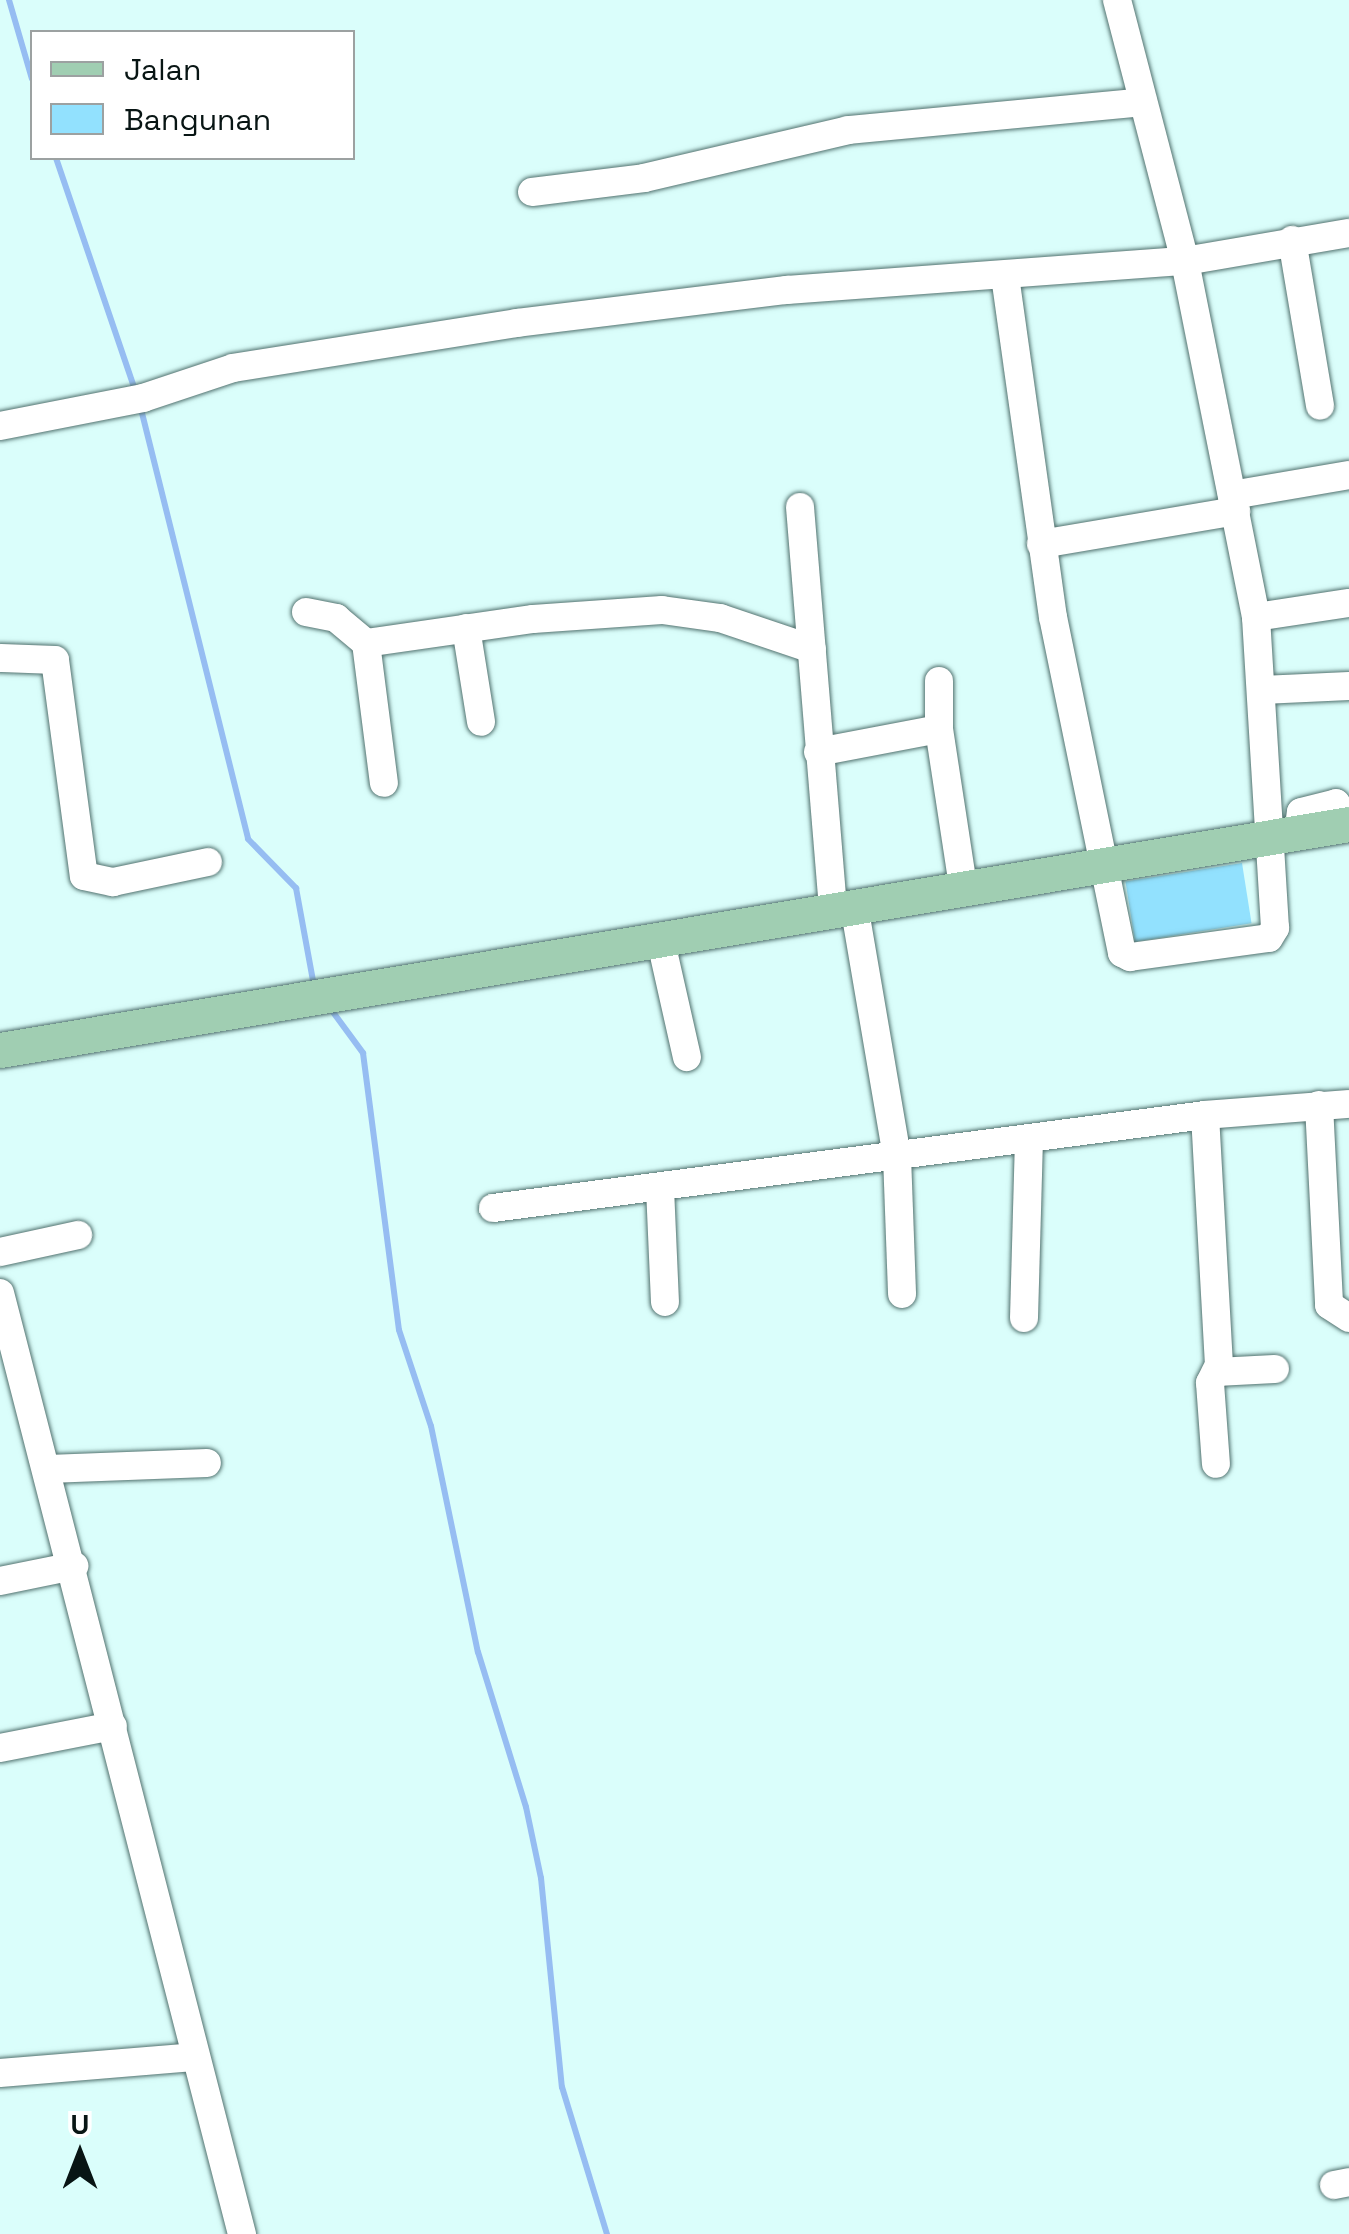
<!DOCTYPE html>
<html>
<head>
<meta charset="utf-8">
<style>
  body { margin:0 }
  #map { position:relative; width:1349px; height:2234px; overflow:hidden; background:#dafefb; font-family:"Space Grotesk",sans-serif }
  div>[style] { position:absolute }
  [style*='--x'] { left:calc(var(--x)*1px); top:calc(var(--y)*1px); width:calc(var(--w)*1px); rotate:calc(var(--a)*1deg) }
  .stream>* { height:6px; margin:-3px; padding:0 3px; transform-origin:3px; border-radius:3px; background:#96bdf2 }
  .building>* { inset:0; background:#92e1fe; transform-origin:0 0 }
  .roads { filter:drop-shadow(0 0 2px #52726f) drop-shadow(0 0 2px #52726f) }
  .minor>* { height:28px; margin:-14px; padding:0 14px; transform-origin:14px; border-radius:14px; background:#fff }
  .major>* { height:35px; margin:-17.5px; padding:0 17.5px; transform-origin:17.5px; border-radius:17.5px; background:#a0ceb2 }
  span { translate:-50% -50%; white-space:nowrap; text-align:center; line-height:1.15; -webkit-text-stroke:9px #fff; paint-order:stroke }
  .legend { position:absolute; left:30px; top:30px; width:325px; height:130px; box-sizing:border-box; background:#fff; border:2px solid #9ca1a1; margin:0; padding:12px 18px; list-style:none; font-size:30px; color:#081514 }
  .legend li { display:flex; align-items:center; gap:20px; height:50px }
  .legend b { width:50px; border:2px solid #9ca1a1 }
  .north { position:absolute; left:30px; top:2104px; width:100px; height:100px; -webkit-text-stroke:8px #fff; paint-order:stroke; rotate:0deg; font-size:28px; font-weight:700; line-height:40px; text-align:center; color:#081514 }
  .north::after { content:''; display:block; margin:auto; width:35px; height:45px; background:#081514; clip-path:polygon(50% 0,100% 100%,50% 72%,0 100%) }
</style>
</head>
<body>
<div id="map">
  <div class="stream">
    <div style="--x:9;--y:0;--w:82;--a:73.8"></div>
    <div style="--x:56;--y:158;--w:248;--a:71.2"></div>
    <div style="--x:140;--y:405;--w:447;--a:76"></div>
    <div style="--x:248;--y:839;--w:69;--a:45.6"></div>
    <div style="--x:296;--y:888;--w:100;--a:79.6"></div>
    <div style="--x:330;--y:1008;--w:56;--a:53.7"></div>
    <div style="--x:363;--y:1053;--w:279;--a:82.6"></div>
    <div style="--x:399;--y:1330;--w:101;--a:71.6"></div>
    <div style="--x:431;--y:1426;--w:231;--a:78.3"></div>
    <div style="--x:478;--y:1652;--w:162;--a:72.8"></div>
    <div style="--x:526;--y:1807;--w:73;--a:78.1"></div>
    <div style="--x:541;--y:1878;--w:210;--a:84.3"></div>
    <div style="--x:562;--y:2087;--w:154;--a:73"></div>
  </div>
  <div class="building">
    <div style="left:1242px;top:863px;width:61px;height:118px;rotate:81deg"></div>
  </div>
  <div class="roads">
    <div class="minor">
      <div style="--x:532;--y:192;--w:113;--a:-7.1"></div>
      <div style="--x:644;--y:178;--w:210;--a:-13.2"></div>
      <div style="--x:848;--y:130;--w:296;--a:-5.4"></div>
      <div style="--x:1292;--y:240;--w:168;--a:80.4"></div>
      <div style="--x:1005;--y:276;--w:344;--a:82"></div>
      <div style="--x:1053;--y:617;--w:343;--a:78.4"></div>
      <div style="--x:1122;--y:953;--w:9;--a:27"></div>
      <div style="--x:1130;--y:957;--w:140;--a:-7.8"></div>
      <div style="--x:1269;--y:938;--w:12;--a:-59"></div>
      <div style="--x:1275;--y:928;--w:312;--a:-93.5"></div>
      <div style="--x:1256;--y:617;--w:363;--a:-101.3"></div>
      <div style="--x:1185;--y:261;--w:270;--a:-104.6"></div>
      <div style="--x:0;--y:426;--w:146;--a:-11.1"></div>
      <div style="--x:143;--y:398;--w:95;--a:-18.4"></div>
      <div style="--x:233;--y:368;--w:288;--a:-9"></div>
      <div style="--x:517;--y:323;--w:272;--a:-7"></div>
      <div style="--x:787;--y:290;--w:399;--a:-4.2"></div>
      <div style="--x:1185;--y:261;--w:166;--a:-9.7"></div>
      <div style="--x:1232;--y:495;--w:119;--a:-9.7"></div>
      <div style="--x:800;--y:507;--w:403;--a:85.3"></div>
      <div style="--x:1041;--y:544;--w:198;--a:-9.6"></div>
      <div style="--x:306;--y:612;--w:31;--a:11"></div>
      <div style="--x:336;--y:618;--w:39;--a:40"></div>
      <div style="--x:366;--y:643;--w:141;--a:82.7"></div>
      <div style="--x:1256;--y:617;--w:94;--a:-8.6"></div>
      <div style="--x:466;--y:628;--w:95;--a:80.9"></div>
      <div style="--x:366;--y:643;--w:169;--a:-8.2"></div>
      <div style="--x:533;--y:619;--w:129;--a:-4"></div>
      <div style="--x:662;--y:610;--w:59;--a:7.9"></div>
      <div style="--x:720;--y:618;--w:97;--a:18.6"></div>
      <div style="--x:0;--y:658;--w:55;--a:2.1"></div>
      <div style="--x:55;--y:660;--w:218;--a:82.4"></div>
      <div style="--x:84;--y:876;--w:30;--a:12"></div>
      <div style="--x:113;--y:882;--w:97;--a:-11.9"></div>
      <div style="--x:1262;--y:690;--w:87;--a:-2.6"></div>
      <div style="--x:939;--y:729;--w:158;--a:81.3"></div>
      <div style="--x:818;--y:752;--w:123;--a:-10.8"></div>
      <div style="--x:939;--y:729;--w:48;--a:-90"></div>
      <div style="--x:1298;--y:833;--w:21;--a:-82"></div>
      <div style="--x:1301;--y:812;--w:36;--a:-14"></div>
      <div style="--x:1336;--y:803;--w:24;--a:60"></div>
      <div style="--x:854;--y:905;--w:255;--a:80.3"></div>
      <div style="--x:897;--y:1156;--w:138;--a:87.9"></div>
      <div style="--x:661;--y:942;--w:118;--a:77.3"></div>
      <div style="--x:1319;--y:1105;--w:200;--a:87.1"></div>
      <div style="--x:1329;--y:1305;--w:24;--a:33"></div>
      <div style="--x:1205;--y:1115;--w:250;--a:86.8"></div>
      <div style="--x:1219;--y:1365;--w:20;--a:117"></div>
      <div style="--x:1210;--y:1383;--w:81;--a:85.8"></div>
      <div style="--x:660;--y:1188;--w:114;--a:87.5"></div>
      <div style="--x:493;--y:1208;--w:718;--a:-7.44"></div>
      <div style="--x:1205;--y:1115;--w:144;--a:-4.4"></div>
      <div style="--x:0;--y:1252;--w:80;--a:-12.3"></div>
      <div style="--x:0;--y:1293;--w:972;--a:75.58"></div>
      <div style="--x:1024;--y:1318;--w:178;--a:-88.4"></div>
      <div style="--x:1216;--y:1372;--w:59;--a:-2.9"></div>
      <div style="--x:48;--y:1469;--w:159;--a:-2.2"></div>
      <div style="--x:0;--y:1581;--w:76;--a:-11.5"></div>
      <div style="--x:0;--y:1748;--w:115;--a:-11"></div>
      <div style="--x:0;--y:2073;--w:194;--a:-4.7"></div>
      <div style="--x:1334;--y:2185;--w:15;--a:-11"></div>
    </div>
    <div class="major">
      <div style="--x:0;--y:1050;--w:1368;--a:-9.51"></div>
    </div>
  </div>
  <ul class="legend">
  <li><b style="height:12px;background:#a0ceb2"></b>Jalan</li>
  <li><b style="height:28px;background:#92e1fe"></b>Bangunan</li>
  </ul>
  <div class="north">U</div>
</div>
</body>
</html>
